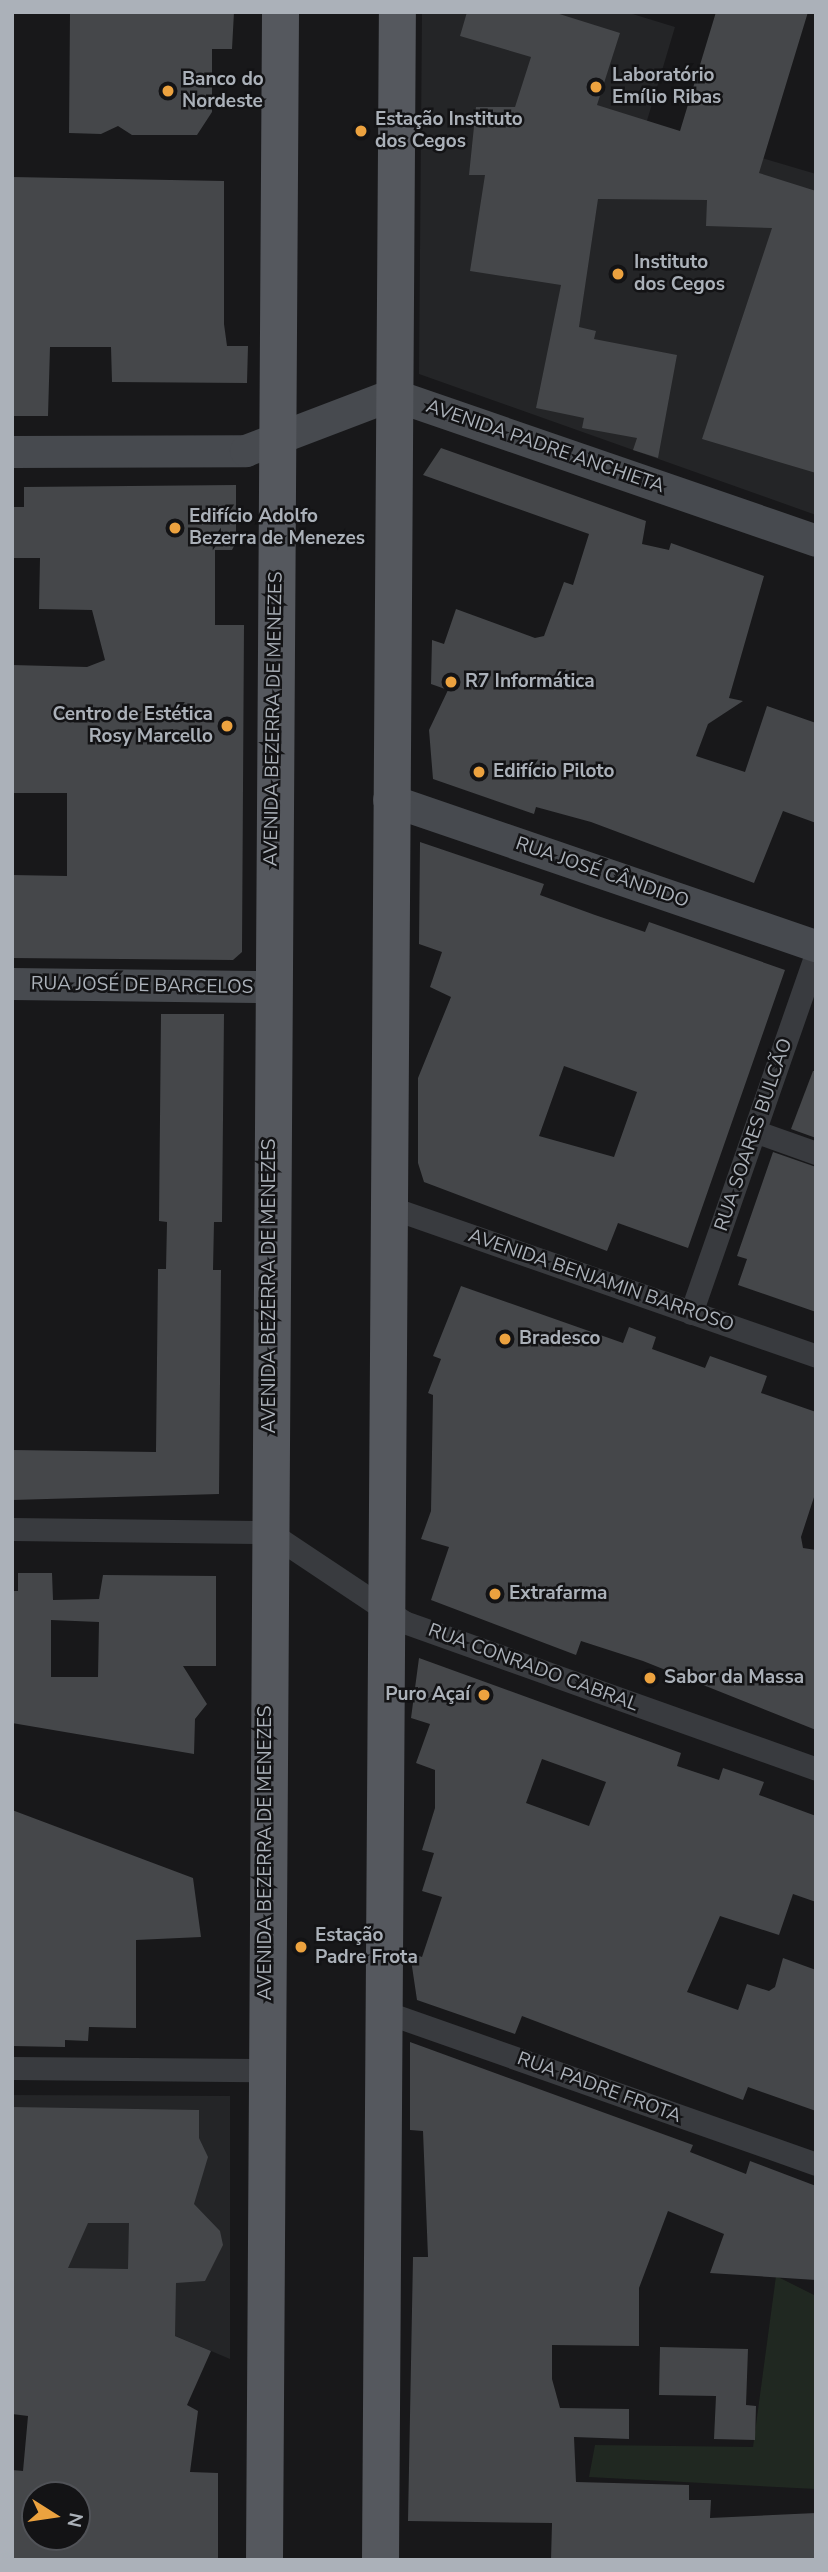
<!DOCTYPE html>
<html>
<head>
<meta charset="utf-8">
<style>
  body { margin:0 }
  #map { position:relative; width:828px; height:2572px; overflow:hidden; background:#18181a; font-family:"Nunito Sans",sans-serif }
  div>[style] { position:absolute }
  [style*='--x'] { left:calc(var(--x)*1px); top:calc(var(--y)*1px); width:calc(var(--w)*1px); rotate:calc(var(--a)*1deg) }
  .built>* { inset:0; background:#242527 }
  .green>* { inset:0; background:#202821 }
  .building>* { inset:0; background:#45474a }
  .street>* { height:23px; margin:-11.5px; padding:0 11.5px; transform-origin:11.5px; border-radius:11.5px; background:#393b3f }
  .secondary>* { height:32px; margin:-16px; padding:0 16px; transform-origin:16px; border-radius:16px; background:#474a4f }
  .primary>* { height:37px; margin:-18.5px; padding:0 18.5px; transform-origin:18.5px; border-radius:18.5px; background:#55585e }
  .dots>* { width:19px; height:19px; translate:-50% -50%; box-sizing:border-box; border:4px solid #131315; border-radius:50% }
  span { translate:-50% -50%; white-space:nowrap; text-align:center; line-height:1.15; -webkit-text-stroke:5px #131315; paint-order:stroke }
  .poi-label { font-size:19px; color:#abb1b9; font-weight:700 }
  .left { translate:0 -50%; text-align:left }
  .right { translate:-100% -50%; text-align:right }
  .street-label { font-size:19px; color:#abb1b9 }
  .frame { position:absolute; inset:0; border:14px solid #abb1b9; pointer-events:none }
  .north { position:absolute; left:21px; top:2481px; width:70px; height:70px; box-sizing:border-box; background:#131315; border:2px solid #505257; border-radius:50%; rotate:102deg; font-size:19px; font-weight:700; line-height:28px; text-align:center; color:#abb1b9 }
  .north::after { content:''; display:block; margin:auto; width:24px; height:32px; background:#eca23f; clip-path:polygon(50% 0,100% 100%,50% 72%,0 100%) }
</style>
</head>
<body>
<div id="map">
  <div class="built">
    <div style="clip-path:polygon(422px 12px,626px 12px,675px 27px,646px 124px,816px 174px,816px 515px,419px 374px)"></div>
    <div style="clip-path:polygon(12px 2095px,230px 2096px,230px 2359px,12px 2267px)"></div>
  </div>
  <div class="green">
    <div style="clip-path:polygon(776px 2276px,816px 2296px,816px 2489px,589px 2477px,595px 2445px,753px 2447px)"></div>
  </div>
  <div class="building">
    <div style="clip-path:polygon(70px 12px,234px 12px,232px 49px,212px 49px,212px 112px,197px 135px,132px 135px,118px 126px,101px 134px,69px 133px)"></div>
    <div style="clip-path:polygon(467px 12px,553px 12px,620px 33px,597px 105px,680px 131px,716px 12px,808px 12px,759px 173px,816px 191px,816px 473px,702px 439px,772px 228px,706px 226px,707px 200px,598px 199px,579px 327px,596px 331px,594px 339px,677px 355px,658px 458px,633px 450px,637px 438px,582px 428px,584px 418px,536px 408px,561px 285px,470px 271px,485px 175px,469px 175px,476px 107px,515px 107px,531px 57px,460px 36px)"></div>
    <div style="clip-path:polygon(12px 177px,224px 181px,224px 324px,227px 346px,248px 346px,247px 383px,112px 382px,111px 347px,50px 347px,48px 416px,12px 416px)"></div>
    <div style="clip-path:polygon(441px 448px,646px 521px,642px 544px,669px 550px,671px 543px,764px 576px,729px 698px,743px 701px,708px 724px,696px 756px,745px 772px,767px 706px,816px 723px,816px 823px,783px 811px,754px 883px,591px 822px,536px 807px,534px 814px,433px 779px,429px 730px,448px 690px,431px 684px,432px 640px,444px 644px,456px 609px,535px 638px,544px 636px,564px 582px,573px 585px,589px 534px,423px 475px)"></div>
    <div style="clip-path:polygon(236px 485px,236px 542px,232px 550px,215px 550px,215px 625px,244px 625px,242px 952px,233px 960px,12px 958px,12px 875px,67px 876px,67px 793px,14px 793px,12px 665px,87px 667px,105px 660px,92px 610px,39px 609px,40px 558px,12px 558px,12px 507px,24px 507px,24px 487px)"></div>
    <div style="clip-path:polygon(evenodd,420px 842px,544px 884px,540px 895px,595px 915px,645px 932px,649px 922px,785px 970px,688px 1248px,618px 1223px,607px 1251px,424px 1182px,418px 1163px,418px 1078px,451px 997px,430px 987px,442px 952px,419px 944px,420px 842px,564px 1066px,637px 1092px,614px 1157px,539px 1136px,564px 1066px)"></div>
    <div style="clip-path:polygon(161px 1014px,224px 1014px,222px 1222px,214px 1222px,213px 1270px,221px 1270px,219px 1494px,12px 1500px,12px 1450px,156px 1452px,158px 1269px,166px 1269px,167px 1222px,159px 1221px)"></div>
    <div style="clip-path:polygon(813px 1071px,816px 1071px,816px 1138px,791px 1129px)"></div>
    <div style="clip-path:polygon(773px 1152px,816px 1167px,816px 1312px,738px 1285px,747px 1259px,737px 1256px)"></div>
    <div style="clip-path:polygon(461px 1286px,623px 1343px,629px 1327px,656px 1337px,652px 1349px,705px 1368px,710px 1356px,767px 1376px,761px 1393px,816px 1412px,816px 1491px,801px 1537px,803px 1548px,816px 1550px,816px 1730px,643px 1661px,581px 1641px,576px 1655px,431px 1600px,449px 1547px,421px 1539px,431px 1511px,433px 1395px,428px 1393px,441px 1359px,433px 1356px)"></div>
    <div style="clip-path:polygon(evenodd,18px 1573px,52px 1573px,53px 1600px,99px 1599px,103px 1575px,216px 1576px,216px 1666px,183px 1666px,207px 1704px,195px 1719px,194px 1754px,12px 1723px,12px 1591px,18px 1591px,18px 1573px,51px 1620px,99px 1622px,98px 1677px,51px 1677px,51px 1620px)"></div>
    <div style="clip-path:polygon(evenodd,419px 1658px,681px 1753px,677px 1766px,719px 1780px,723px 1768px,764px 1782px,759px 1795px,816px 1816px,816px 1902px,793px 1894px,779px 1935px,720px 1916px,687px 1992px,738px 2010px,747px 1984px,769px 1991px,775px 1987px,783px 1958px,816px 1970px,816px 2111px,748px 2087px,743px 2100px,522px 2016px,515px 2034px,417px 2000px,410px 1953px,422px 1957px,442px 1897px,422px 1891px,434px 1853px,422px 1850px,435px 1808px,435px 1770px,416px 1763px,430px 1724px,411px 1718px,419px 1658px,542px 1759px,606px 1782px,589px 1826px,526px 1803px,542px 1759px)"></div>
    <div style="clip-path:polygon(12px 1810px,193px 1878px,201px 1937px,136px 1940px,136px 2028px,89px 2027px,88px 2041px,65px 2040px,65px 2047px,12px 2046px)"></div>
    <div style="clip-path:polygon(410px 2042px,693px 2145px,690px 2152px,746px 2174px,750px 2161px,816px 2186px,816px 2280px,710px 2273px,724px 2234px,668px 2211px,639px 2288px,639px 2346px,552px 2345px,552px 2379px,560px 2408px,629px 2409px,629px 2439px,574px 2437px,576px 2482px,689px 2485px,689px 2500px,711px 2500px,710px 2518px,816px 2513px,815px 2560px,551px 2560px,552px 2523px,408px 2521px,413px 2257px,428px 2257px,423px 2131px,410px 2130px)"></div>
    <div style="clip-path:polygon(evenodd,12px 2107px,199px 2110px,199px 2138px,208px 2157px,194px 2204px,220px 2231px,223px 2245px,205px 2281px,176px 2283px,175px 2336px,211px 2351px,187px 2405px,198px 2411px,190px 2472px,218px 2473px,218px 2560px,12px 2560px,12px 2470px,23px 2471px,28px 2416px,12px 2414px,12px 2107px,88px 2223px,129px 2223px,128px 2269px,68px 2268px,88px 2223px,12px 2107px,35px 2495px,77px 2495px,77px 2537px,35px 2537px,35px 2495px)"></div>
    <div style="clip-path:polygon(660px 2347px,748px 2349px,746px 2405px,756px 2406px,755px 2440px,714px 2439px,716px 2396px,659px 2395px)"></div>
  </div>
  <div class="street">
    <div style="--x:757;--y:1132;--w:63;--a:19.6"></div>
    <div style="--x:386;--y:1206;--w:455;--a:19.2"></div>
    <div style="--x:691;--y:1313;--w:379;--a:-70.8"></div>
    <div style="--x:12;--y:1529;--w:257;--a:0.7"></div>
    <div style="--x:269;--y:1532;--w:162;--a:33.7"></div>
    <div style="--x:404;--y:1622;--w:437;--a:19.6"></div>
    <div style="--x:382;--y:2011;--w:460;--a:19.4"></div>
    <div style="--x:12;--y:2068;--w:253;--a:0.5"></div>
  </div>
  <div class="secondary">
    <div style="--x:12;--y:452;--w:234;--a:-0.2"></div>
    <div style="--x:246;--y:451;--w:157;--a:-20.9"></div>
    <div style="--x:393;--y:395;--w:447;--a:19"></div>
    <div style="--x:389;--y:800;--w:451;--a:18.9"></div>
    <div style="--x:12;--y:984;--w:260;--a:0.7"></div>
  </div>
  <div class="primary">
    <div style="--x:264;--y:2560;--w:2548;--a:-89.64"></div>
    <div style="--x:380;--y:2560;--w:2548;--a:-89.62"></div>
  </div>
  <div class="dots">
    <div style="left:596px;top:87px;background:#eca23f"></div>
    <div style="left:168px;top:91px;background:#eca23f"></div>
    <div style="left:361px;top:131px;background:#eca23f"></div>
    <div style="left:618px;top:274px;background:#eca23f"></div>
    <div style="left:175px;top:528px;background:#eca23f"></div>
    <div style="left:451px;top:682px;background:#eca23f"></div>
    <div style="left:227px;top:726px;background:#eca23f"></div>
    <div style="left:479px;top:772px;background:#eca23f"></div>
    <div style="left:505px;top:1339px;background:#eca23f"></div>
    <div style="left:495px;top:1594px;background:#eca23f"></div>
    <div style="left:650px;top:1678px;background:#eca23f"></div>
    <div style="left:484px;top:1695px;background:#eca23f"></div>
    <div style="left:301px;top:1947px;background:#eca23f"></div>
  </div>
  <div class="poi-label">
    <span class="left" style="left:612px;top:87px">Laboratório<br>Emílio Ribas</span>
    <span class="left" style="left:182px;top:91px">Banco do<br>Nordeste</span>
    <span class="left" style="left:375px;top:131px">Estação Instituto<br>dos Cegos</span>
    <span class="left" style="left:634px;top:274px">Instituto<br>dos Cegos</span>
    <span class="left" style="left:189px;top:528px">Edifício Adolfo<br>Bezerra de Menezes</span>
    <span class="left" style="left:465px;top:682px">R7 Informática</span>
    <span class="right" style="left:213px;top:726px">Centro de Estética<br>Rosy Marcello</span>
    <span class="left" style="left:493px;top:772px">Edifício Piloto</span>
    <span class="left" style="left:519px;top:1339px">Bradesco</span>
    <span class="left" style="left:509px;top:1594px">Extrafarma</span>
    <span class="left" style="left:664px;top:1678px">Sabor da Massa</span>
    <span class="right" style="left:470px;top:1695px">Puro Açaí</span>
    <span class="left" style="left:315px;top:1947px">Estação<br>Padre Frota</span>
  </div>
  <div class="street-label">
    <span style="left:545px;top:447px;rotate:19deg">AVENIDA PADRE ANCHIETA</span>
    <span style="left:274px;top:719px;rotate:-89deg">AVENIDA BEZERRA DE MENEZES</span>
    <span style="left:602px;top:873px;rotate:19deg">RUA JOSÉ CÂNDIDO</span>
    <span style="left:142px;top:986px;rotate:1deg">RUA JOSÉ DE BARCELOS</span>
    <span style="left:754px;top:1135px;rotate:-71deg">RUA SOARES BULCÃO</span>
    <span style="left:601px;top:1281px;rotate:19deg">AVENIDA BENJAMIN BARROSO</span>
    <span style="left:270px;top:1286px;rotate:-90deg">AVENIDA BEZERRA DE MENEZES</span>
    <span style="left:533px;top:1668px;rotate:20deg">RUA CONRADO CABRAL</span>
    <span style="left:266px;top:1853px;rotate:-90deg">AVENIDA BEZERRA DE MENEZES</span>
    <span style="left:599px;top:2088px;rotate:20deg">RUA PADRE FROTA</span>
  </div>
  <div class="frame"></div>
  <div class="north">N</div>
</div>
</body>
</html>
